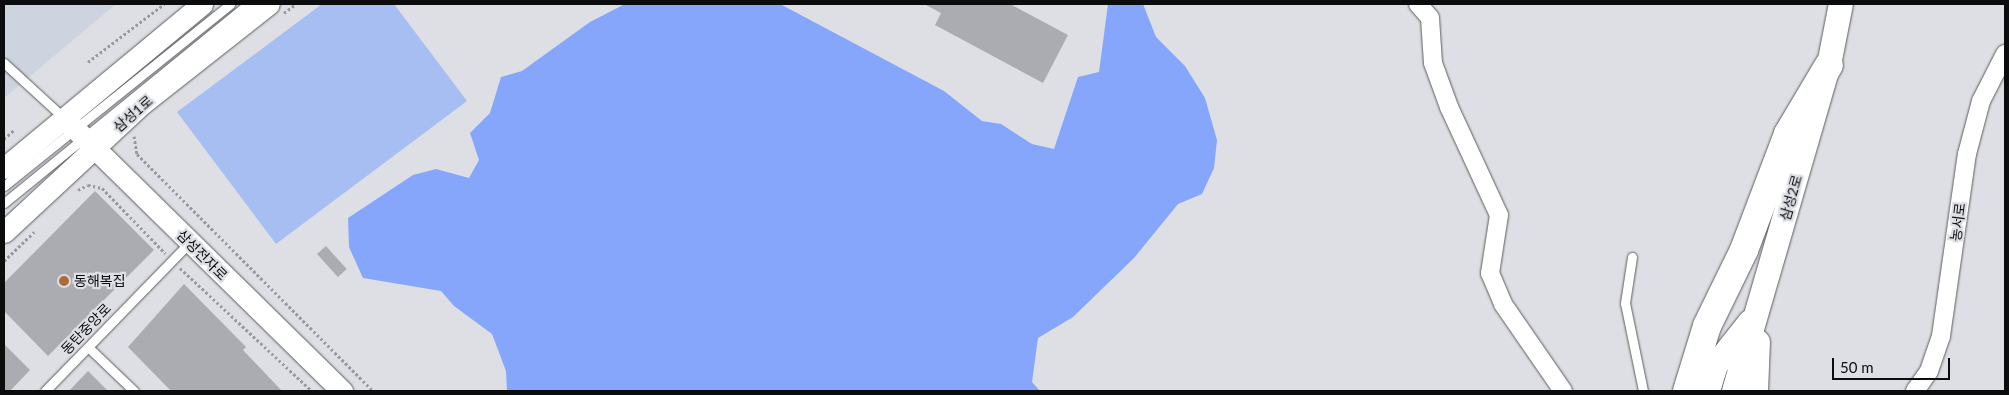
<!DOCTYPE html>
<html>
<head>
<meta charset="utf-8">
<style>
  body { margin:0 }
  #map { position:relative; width:2009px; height:395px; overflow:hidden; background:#dddfe4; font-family:Lato,"Noto Sans KR",sans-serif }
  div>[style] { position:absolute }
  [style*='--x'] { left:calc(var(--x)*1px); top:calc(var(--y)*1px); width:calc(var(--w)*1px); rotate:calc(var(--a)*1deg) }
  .built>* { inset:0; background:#cdd3df }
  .green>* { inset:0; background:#a7bef2 }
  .forest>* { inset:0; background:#85a6fa }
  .building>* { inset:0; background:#aaacb1; transform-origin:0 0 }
  .path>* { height:3px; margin-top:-1.5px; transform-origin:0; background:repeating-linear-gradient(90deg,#989a9e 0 2.5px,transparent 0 5px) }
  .roads { filter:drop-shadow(0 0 1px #5a5c60) drop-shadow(0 0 1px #5a5c60) }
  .service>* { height:9px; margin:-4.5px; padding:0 4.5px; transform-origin:4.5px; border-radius:4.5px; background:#fff }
  .minor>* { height:18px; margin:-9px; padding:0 9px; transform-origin:9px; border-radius:9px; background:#fff }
  .tertiary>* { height:21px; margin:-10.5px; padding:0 10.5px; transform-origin:10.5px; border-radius:10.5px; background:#fff }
  .secondary>* { height:24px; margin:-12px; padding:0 12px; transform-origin:12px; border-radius:12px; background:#fff }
  .motorway>* { height:28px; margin:-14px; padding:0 14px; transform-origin:14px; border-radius:14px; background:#fff }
  .dots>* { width:14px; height:14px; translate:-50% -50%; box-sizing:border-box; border:2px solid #dddfe4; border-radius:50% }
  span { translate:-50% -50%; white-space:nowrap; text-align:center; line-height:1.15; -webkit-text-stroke:4.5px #dddfe4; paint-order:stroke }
  .street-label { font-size:14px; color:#0b0c0e }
  .poi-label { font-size:14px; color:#0b0c0e }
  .left { translate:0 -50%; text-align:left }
  .frame { position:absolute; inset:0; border:5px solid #0b0c0e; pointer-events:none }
  .scale { position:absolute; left:1832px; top:358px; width:118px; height:22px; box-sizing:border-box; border:2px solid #0b0c0e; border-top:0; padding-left:6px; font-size:15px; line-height:18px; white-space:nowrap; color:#0b0c0e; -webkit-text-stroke:4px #dddfe4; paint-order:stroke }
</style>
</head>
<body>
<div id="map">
  <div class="built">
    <div style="clip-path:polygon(4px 4px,116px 4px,4px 98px)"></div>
  </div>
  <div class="green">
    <div style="clip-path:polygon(322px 4px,394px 4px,467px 101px,276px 244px,177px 112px)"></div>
  </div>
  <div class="forest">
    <div style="clip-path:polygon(625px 4px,780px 4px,944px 91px,982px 121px,1001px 124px,1032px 144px,1054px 149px,1078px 77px,1099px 72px,1108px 4px,1143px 4px,1156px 37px,1185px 66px,1205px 98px,1217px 140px,1214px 168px,1202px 194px,1178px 204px,1134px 258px,1073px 317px,1038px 338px,1032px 382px,1040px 391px,507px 391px,506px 371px,492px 334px,454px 306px,441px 291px,363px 278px,349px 247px,348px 218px,413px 175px,436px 169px,469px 178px,479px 160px,470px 133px,490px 113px,501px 77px,522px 71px,590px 22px)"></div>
  </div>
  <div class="building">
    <div style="clip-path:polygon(924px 4px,1010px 4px,1068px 35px,1043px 83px,935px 25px,941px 13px)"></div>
    <div style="clip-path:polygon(95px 191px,154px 250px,48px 356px,4px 311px,4px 283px)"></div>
    <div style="left:326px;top:246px;width:31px;height:12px;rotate:48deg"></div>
    <div style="clip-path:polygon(184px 284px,246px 347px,243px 350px,282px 391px,171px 391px,128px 347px)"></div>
    <div style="clip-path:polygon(4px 344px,30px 370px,10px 391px,4px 391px)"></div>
    <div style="clip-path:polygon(88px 371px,108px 391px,69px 391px)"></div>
  </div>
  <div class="path">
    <div style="--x:284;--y:13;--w:15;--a:-37"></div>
    <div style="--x:88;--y:62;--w:96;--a:-37.3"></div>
    <div style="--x:134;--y:136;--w:18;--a:81"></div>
    <div style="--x:137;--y:154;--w:334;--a:45.1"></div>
    <div style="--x:4;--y:139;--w:13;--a:-42"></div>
    <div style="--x:78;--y:190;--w:11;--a:-27"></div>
    <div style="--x:88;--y:185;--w:14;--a:12"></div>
    <div style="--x:102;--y:188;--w:91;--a:45.9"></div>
    <div style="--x:4;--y:261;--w:42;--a:-44"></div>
    <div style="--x:180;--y:268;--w:180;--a:43"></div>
  </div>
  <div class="roads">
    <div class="service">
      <div style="--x:4;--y:63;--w:81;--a:42.5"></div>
      <div style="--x:4;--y:186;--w:290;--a:-38.8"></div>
      <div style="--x:4;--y:203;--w:315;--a:-39.2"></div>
      <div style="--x:1632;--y:257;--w:47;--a:98.7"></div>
      <div style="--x:1625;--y:303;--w:90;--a:78.4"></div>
      <div style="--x:88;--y:347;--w:64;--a:43.7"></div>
      <div style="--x:45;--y:391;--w:206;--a:-45.8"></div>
    </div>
    <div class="minor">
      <div style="--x:1418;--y:4;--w:18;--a:49"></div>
      <div style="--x:1430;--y:18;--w:45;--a:86.2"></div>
      <div style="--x:1433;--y:63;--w:47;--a:70"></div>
      <div style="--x:1449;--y:107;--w:119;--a:65.2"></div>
      <div style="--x:1499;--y:215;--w:59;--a:98.8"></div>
      <div style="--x:1490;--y:273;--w:34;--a:67"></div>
      <div style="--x:1503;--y:304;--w:106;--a:55.4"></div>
      <div style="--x:1915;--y:391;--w:24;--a:-55"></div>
      <div style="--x:1929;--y:371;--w:37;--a:-71"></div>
      <div style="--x:1941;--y:336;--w:184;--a:-81.9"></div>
      <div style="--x:1967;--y:154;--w:55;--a:-75.2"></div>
      <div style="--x:1981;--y:101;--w:53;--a:-62.9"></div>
    </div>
    <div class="tertiary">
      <div style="--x:64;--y:118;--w:390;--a:44.5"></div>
      <div style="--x:4;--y:168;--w:257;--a:-39.6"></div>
      <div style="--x:4;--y:232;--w:190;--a:-42.9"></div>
      <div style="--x:143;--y:103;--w:160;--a:-38.2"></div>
    </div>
    <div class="secondary">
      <div style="--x:1708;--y:391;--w:27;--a:-73"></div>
      <div style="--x:1716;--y:365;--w:55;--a:-51.7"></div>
      <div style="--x:1734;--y:391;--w:340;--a:-73.8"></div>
      <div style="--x:1829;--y:65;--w:62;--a:-78.9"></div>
      <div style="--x:1756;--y:391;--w:49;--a:-87.7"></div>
    </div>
    <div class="motorway">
      <div style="--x:1687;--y:391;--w:68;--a:-72.9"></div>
      <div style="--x:1707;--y:326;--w:85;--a:-64"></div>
      <div style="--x:1744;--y:250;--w:124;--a:-69.2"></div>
      <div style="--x:1788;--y:134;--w:80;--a:-59.3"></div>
    </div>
  </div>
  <div class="dots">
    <div style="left:64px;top:281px;background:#ad6b37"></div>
  </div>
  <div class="street-label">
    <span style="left:133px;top:114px;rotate:-41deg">삼성1로</span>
    <span style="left:1791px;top:198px;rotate:-74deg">삼성2로</span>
    <span style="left:1958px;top:222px;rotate:-83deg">농서로</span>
    <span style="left:202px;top:255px;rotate:45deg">삼성전자로</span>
    <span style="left:86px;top:329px;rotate:-46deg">동탄중앙로</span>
  </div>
  <div class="poi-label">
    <span class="left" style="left:74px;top:281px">동해복집</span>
  </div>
  <div class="frame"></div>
  <div class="scale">50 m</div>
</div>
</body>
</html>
